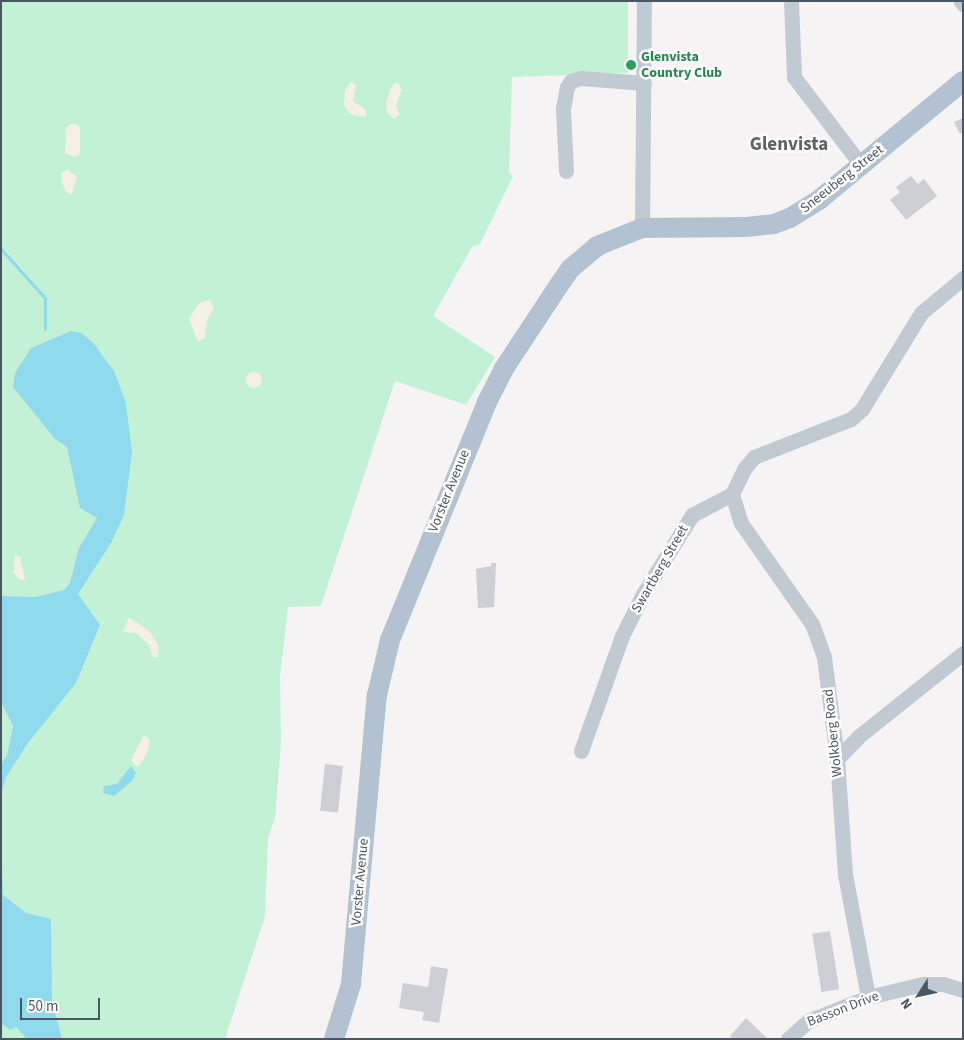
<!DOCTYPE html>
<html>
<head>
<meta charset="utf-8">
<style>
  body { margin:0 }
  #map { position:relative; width:964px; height:1040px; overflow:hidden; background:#f5f3f3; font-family:"Source Sans 3",sans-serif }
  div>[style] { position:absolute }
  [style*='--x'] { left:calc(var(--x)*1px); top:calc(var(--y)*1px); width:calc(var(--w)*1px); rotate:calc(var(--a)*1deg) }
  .green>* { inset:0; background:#c3f1d5 }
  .sand>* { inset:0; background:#f5f0e5 }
  .round { border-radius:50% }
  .water>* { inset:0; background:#90daee }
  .stream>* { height:3px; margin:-1.5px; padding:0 1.5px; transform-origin:1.5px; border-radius:1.5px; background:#90daee }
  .building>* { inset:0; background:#cdcfd5; transform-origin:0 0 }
  .minor>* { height:15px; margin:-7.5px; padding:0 7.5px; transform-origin:7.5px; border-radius:7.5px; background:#c1cad2 }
  .major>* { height:20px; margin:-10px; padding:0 10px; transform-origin:10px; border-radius:10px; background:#b3c2d1 }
  .dots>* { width:14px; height:14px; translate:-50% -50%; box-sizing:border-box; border:2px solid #fff; border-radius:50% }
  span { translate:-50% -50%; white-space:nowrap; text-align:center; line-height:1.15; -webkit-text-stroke:5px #fff; paint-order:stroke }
  .leisure-label { font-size:14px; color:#27864d; font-weight:700 }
  .left { translate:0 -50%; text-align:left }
  .street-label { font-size:14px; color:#4a5661 }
  .district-label { font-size:19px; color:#5f6368; font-weight:700 }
  .frame { position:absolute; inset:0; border:2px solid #4a5661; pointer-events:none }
  .north { position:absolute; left:894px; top:970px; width:50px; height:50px; -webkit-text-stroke:4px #fff; paint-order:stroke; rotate:235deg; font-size:14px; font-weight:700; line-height:20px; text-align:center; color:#4a5661 }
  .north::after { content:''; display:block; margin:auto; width:18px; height:22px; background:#4a5661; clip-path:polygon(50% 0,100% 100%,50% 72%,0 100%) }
  .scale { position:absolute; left:20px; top:998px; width:80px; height:22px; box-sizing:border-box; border:2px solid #4a5661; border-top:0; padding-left:6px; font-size:15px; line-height:18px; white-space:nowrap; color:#4a5661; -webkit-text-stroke:4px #fff; paint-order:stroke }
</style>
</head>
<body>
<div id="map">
  <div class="green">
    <div style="clip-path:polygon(1px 1px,628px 1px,628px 73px,512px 77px,509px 173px,513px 176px,480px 244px,472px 247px,433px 316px,495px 357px,466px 405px,395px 381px,321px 606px,288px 607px,280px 676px,281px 744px,275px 818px,268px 838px,265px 916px,225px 1039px,1px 1039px)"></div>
  </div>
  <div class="sand">
    <div style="clip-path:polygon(351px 82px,356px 85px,353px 101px,366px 110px,366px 117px,350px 114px,344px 105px,345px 90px)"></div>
    <div style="clip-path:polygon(398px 82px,402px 90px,396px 104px,399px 115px,394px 119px,387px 112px,386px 103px,392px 85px)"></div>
    <div style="clip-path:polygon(70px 124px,77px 124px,80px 128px,80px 153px,75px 157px,65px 153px,66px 129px)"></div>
    <div style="clip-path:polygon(67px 169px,77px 177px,72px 194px,67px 193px,62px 183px,61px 174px)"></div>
    <div style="clip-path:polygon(210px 300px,214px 308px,207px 320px,205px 338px,198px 342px,189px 319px,199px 303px)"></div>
    <div class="round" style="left:246px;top:372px;width:16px;height:16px"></div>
    <div style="clip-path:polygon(15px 555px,20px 557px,25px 580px,20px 580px,14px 573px)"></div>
    <div style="clip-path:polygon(129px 617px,150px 632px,159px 647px,158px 657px,153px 657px,149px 645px,136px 633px,123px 632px)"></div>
    <div style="clip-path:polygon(144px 735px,149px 739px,149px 748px,141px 764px,136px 766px,131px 760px)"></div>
  </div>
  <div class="water">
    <div style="clip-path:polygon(71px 331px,82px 333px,94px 344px,114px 371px,126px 403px,132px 452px,124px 515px,111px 543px,78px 594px,100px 625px,76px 683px,28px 743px,6px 777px,1px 794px,1px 764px,7px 756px,13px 726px,1px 702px,1px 596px,36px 597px,64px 590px,70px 583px,79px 548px,97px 518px,80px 508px,67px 447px,55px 439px,13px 387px,15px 373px,31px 348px)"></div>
    <div style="clip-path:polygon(131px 766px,136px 773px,132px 781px,114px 796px,103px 793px,104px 786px,117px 784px)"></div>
    <div style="clip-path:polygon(1px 838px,3px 895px,26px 913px,51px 919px,52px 1000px,62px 1039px,27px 1039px,16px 1027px,10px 1030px,1px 1023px)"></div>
  </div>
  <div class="stream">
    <div style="--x:1;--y:249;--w:66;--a:48.1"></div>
    <div style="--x:45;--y:298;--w:31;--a:90"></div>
  </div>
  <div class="building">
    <div style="clip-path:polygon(963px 118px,963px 132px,960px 134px,954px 122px)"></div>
    <div style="clip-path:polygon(911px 176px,918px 184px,924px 179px,937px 196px,906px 220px,890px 200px,900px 192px,896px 187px)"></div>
    <div style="clip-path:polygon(491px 563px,496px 563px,494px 607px,478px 608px,476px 569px,491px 566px)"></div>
    <div style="left:325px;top:764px;width:18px;height:47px;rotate:6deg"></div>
    <div style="left:830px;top:931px;width:59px;height:18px;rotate:81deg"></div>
    <div style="clip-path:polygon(431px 966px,448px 969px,439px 1023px,422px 1020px,424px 1012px,399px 1008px,403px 983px,428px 987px)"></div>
    <div style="clip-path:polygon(746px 1018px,768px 1039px,733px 1039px,730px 1036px)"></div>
  </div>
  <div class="minor">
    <div style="--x:791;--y:1;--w:76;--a:87.7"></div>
    <div style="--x:794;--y:77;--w:111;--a:52.7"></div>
    <div style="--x:961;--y:1;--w:4;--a:56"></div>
    <div style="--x:566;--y:171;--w:62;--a:-92.8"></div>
    <div style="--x:563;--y:109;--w:22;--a:-80"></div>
    <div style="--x:567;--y:87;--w:7;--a:-56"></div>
    <div style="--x:571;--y:81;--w:10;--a:-17"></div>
    <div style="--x:581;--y:78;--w:63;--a:4.5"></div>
    <div style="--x:642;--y:228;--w:227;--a:-89.5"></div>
    <div style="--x:732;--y:494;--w:30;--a:73"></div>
    <div style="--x:741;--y:523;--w:123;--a:54.9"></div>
    <div style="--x:812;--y:624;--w:35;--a:70"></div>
    <div style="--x:824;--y:657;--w:103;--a:82.7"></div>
    <div style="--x:837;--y:759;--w:115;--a:86"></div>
    <div style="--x:845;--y:874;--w:125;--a:79.4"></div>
    <div style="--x:581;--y:751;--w:122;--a:-70.4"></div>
    <div style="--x:622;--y:636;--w:47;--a:-63.4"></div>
    <div style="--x:643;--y:594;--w:93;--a:-58.2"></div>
    <div style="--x:692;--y:515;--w:45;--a:-27.7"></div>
    <div style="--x:732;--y:494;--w:28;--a:-64"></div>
    <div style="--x:744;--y:469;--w:16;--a:-50"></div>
    <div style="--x:754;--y:457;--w:104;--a:-21.4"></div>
    <div style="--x:851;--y:419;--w:15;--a:-42"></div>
    <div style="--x:862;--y:409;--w:113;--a:-58.4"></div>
    <div style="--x:921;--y:313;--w:55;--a:-39.8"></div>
    <div style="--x:837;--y:759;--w:32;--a:-46"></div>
    <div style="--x:859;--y:736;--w:133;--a:-38.6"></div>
    <div style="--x:788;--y:1039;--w:27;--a:-42"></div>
    <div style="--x:808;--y:1021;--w:65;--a:-21.8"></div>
    <div style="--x:868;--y:997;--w:57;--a:-13.3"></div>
    <div style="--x:923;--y:984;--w:20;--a:0"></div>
    <div style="--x:943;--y:984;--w:21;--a:17"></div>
  </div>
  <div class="major">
    <div style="--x:334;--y:1039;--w:58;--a:-72.8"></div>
    <div style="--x:351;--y:984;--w:290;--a:-84.9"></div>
    <div style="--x:377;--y:695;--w:57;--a:-76.7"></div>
    <div style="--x:390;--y:640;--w:257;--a:-67.8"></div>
    <div style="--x:487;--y:402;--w:36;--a:-63"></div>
    <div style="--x:503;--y:370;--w:102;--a:-56.6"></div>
    <div style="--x:559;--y:285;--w:19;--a:-55"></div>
    <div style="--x:570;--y:269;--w:35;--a:-40"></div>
    <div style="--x:597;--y:246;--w:48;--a:-21.8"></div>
    <div style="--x:642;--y:228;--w:104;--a:-0.6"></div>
    <div style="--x:746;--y:227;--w:28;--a:-6"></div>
    <div style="--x:774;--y:224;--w:17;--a:-21"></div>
    <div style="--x:790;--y:218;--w:36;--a:-32"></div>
    <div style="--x:820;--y:199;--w:185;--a:-39.5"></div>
  </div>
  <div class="dots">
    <div style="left:631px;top:65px;background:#2e9e5b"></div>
  </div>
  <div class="leisure-label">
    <span class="left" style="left:641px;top:65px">Glenvista<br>Country Club</span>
  </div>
  <div class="street-label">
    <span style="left:842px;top:179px;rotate:-38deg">Sneeuberg Street</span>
    <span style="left:449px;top:491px;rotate:-68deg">Vorster Avenue</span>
    <span style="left:660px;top:569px;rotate:-60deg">Swartberg Street</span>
    <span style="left:833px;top:733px;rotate:-96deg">Wolkberg Road</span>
    <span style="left:360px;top:882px;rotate:-85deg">Vorster Avenue</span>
    <span style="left:843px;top:1009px;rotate:-21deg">Basson Drive</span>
  </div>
  <div class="district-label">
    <span style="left:789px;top:145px">Glenvista</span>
  </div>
  <div class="frame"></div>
  <div class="north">N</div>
  <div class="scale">50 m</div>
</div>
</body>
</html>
